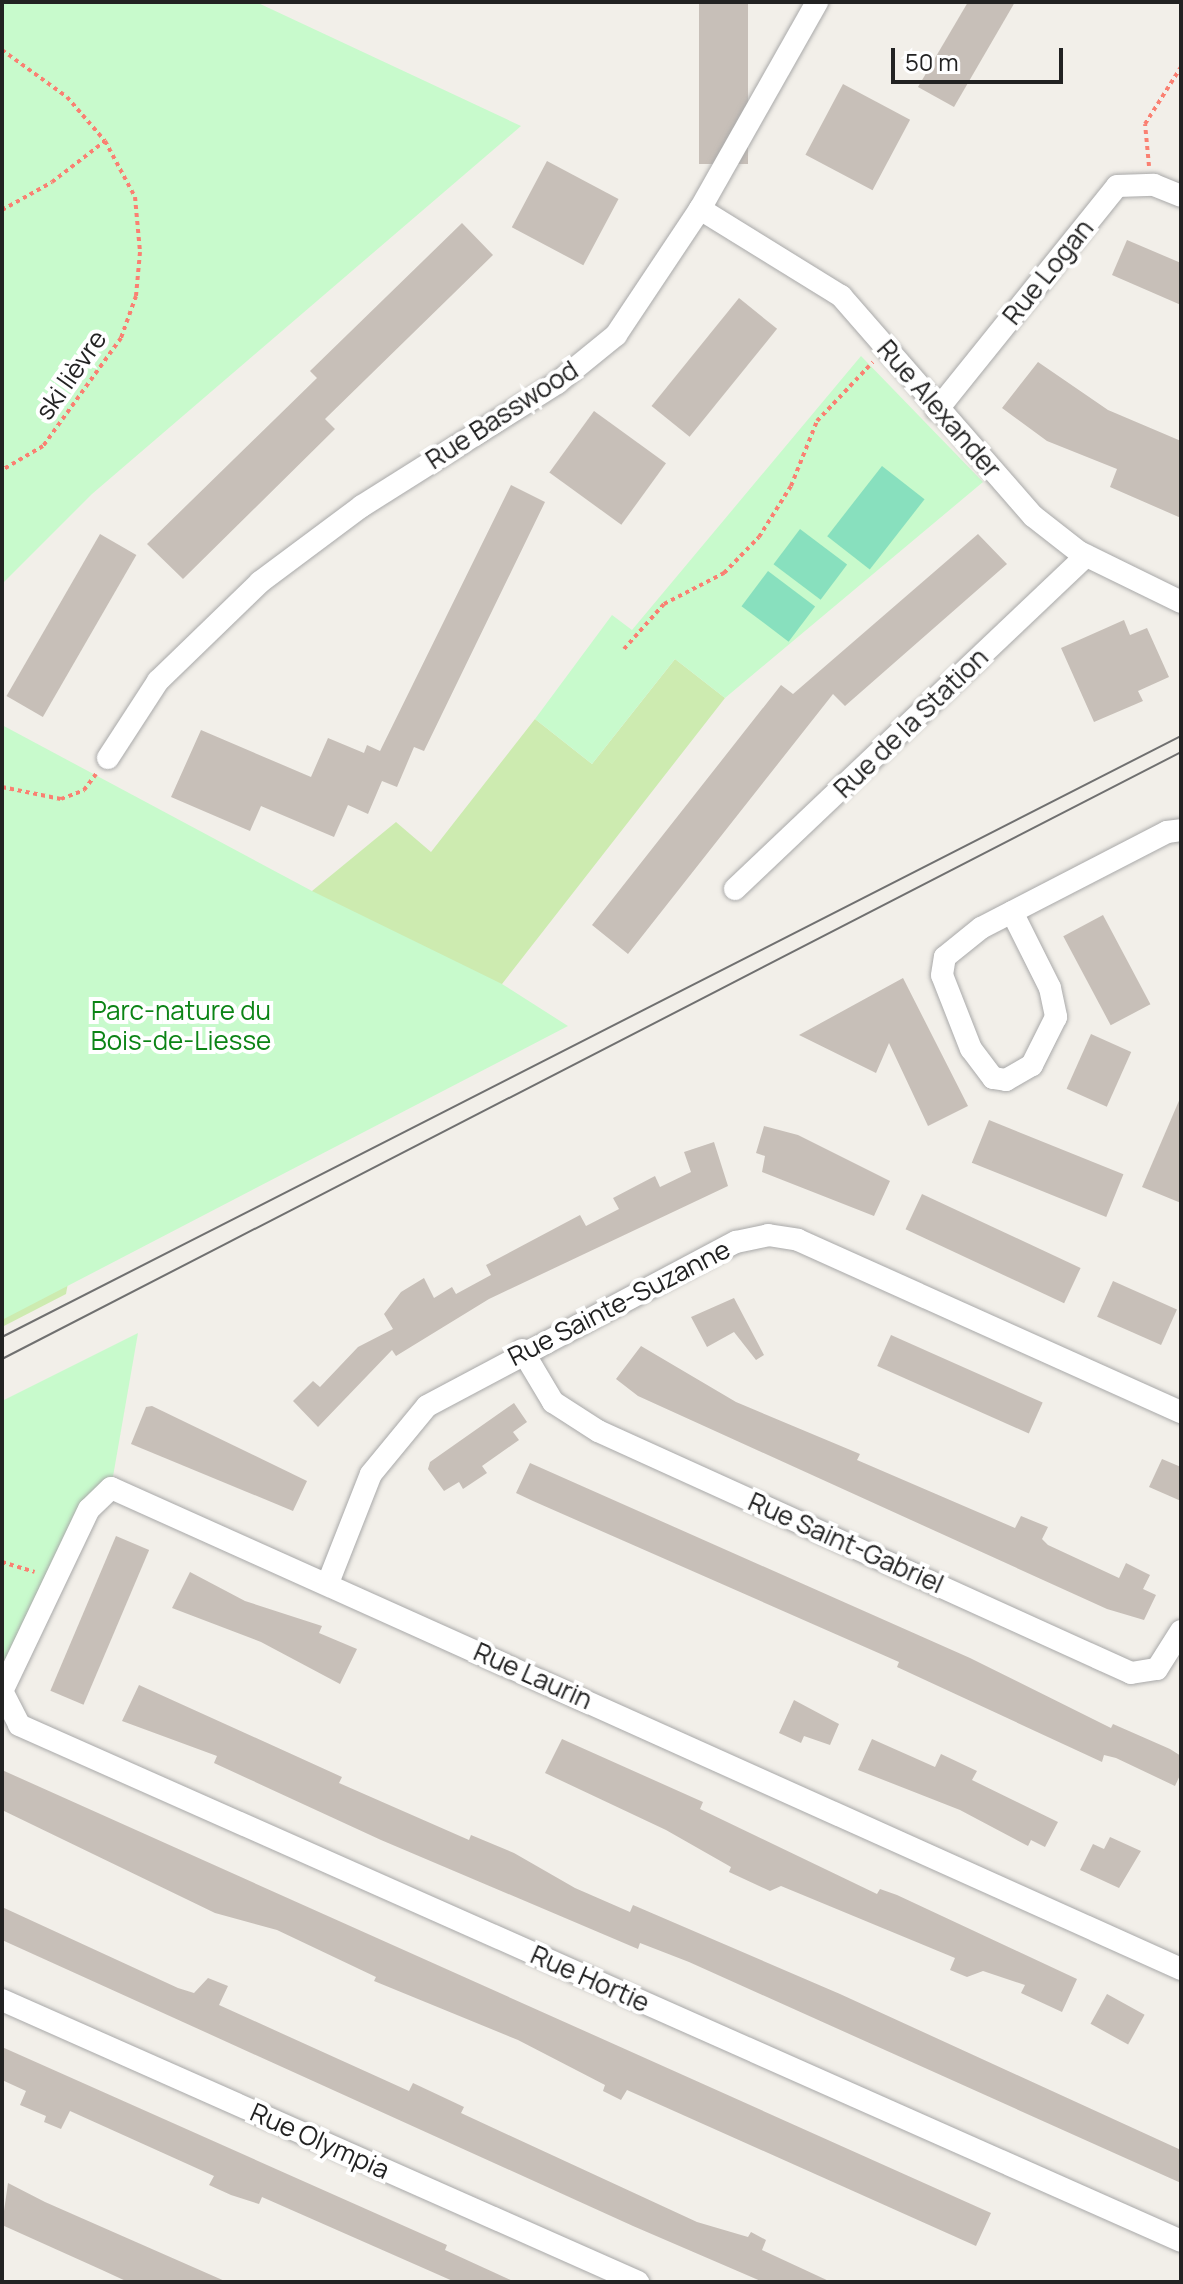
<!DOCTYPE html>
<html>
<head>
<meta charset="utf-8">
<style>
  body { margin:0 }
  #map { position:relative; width:1183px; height:2284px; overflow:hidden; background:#f2efe9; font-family:Manrope,sans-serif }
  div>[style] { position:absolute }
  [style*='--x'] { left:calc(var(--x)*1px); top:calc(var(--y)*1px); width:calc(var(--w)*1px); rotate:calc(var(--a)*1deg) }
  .grass>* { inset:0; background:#cdebb0 }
  .park>* { inset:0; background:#c8facc }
  .pitch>* { inset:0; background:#88e0be; transform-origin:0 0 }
  .building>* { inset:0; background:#c7bfb8; transform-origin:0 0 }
  .path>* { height:4px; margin-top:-2px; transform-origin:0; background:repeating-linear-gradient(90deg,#fa8072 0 4px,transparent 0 8px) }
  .roads { filter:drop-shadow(0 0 2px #a9a9a9) drop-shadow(0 0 2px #a9a9a9) }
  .street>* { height:22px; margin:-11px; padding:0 11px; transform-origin:11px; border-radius:11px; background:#fff }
  .tram>* { height:2px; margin:-1px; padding:0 1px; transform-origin:1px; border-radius:1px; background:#707070 }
  span { translate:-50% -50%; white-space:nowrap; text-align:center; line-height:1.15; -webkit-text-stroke:8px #fff; paint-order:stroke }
  .street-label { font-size:26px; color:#222 }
  .park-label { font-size:26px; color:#0c8416 }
  .frame { position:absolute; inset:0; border:4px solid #222; pointer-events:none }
  .scale { position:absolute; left:891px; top:48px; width:172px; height:36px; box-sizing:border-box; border:4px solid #222; border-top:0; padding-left:10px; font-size:24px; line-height:28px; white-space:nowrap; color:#222; -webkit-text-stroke:6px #fff; paint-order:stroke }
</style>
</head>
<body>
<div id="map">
  <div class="grass">
    <div style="clip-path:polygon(675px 659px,725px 698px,502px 984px,90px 1159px,66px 1294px,2px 1327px,2px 1037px,312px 891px,396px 822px,431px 852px,535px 719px,592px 764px)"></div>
  </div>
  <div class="park">
    <div style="clip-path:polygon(2px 2px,256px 2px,521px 126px,92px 494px,2px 584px)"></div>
    <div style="clip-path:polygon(861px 356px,983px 482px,725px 698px,675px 659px,592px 764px,535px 719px,612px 615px,632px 630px)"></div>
    <div style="clip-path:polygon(2px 725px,312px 891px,502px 984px,568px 1026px,2px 1320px)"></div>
    <div style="clip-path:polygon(138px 1333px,111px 1488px,2px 1708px,2px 1401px)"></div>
  </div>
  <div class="pitch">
    <div style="left:882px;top:466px;width:54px;height:89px;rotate:38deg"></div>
    <div style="left:800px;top:529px;width:59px;height:44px;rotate:37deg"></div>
    <div style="left:768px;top:571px;width:59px;height:44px;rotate:37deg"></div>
  </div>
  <div class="building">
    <div style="left:699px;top:2px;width:49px;height:162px"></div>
    <div style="clip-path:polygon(968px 2px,1015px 2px,954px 107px,918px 87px)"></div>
    <div style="left:843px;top:84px;width:76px;height:80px;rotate:28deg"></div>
    <div style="left:547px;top:161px;width:81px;height:75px;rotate:28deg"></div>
    <div style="clip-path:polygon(462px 223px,493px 255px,325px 419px,335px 429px,183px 579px,147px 544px,317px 378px,310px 371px)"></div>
    <div style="clip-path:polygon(1127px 240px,1181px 263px,1181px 305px,1112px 275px)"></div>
    <div style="left:739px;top:298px;width:49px;height:139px;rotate:39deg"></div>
    <div style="clip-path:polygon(1038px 362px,1108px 410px,1181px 441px,1181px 518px,1110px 487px,1117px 469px,1047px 441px,1002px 408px)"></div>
    <div style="left:594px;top:411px;width:89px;height:76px;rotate:36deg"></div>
    <div style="clip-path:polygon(511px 485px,545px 502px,424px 751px,414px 747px,397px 787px,382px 781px,368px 814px,348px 805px,334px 837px,261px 806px,250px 831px,171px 797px,201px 730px,311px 777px,328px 738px,364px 753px,367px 745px,380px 751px)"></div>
    <div style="left:100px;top:534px;width:42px;height:187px;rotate:30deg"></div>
    <div style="clip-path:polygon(978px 534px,1007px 564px,845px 706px,833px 694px,628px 954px,592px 925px,781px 685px,793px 694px)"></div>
    <div style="clip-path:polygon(1124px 620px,1130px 635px,1147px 628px,1169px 677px,1138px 691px,1143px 701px,1094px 722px,1061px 648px)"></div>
    <div style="left:1103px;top:915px;width:101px;height:45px;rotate:62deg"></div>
    <div style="clip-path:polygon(903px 978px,968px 1106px,928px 1126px,889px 1043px,876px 1073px,799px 1035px)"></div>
    <div style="left:1091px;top:1034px;width:44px;height:60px;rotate:24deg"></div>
    <div style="clip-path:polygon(1181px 1096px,1181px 1203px,1142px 1187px)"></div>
    <div style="left:989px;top:1120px;width:145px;height:46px;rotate:22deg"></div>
    <div style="clip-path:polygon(764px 1126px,798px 1135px,890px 1181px,874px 1216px,762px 1172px,765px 1156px,756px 1153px)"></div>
    <div style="clip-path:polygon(714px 1142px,728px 1186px,489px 1299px,396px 1356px,392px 1350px,318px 1427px,293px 1401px,313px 1381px,320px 1387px,358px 1347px,393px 1329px,384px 1314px,401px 1292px,424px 1278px,434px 1298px,452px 1287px,456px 1294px,491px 1275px,486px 1265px,580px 1215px,586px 1226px,619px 1209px,613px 1198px,655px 1176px,660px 1187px,691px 1172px,684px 1152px)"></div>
    <div style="left:922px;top:1194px;width:175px;height:39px;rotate:25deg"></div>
    <div style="left:1113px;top:1281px;width:70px;height:39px;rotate:24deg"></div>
    <div style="clip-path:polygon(734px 1298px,764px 1355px,756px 1360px,734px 1332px,707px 1347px,691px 1317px)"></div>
    <div style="left:891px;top:1335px;width:166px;height:34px;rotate:24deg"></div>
    <div style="clip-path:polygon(641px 1346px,736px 1402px,860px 1454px,857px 1460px,1015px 1528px,1021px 1516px,1048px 1527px,1042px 1539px,1048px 1545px,1119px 1578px,1126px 1563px,1150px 1575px,1143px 1589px,1156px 1595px,1144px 1620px,1107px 1609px,638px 1396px,616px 1379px)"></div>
    <div style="clip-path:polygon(514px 1403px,527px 1422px,513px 1432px,519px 1440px,482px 1466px,487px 1473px,463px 1489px,459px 1482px,444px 1491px,428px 1469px,430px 1462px)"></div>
    <div style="clip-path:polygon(152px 1406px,307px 1481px,293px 1511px,131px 1444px,146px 1407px)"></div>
    <div style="clip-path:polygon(1162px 1459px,1181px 1467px,1181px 1501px,1149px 1487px)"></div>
    <div style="clip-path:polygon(530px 1463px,970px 1658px,1111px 1728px,1113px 1724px,1170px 1749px,1181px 1756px,1181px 1773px,1175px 1786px,1116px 1758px,1104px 1755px,1102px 1762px,897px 1667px,899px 1662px,533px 1501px,516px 1493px)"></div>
    <div style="left:116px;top:1536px;width:36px;height:168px;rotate:23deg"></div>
    <div style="clip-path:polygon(190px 1572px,245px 1601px,322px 1626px,319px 1633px,357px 1649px,340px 1684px,261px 1642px,172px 1608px)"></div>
    <div style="clip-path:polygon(139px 1685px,342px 1777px,339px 1783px,469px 1840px,471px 1835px,514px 1853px,575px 1888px,630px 1912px,633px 1905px,840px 1994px,1181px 2150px,1181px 2183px,689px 1962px,640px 1943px,638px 1949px,381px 1840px,214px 1763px,217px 1756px,122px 1721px)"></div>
    <div style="clip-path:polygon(794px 1700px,839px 1724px,830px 1745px,804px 1736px,801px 1743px,779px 1733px)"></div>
    <div style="clip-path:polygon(562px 1739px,703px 1802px,700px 1809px,877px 1894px,880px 1889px,897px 1895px,1077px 1979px,1062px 2012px,1021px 1993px,1025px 1985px,983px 1971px,967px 1977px,950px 1970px,955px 1958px,781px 1886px,770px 1891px,729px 1872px,731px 1867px,666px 1830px,545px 1773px)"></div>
    <div style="clip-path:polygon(872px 1739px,935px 1767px,941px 1754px,977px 1771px,972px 1780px,1058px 1822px,1045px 1847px,1031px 1840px,1028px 1846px,960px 1810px,858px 1770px)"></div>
    <div style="clip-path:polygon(2px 1770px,991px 2213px,976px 2246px,627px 2090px,621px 2100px,603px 2091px,605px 2085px,518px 2040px,374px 1981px,376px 1977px,277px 1930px,215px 1913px,2px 1810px)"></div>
    <div style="clip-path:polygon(1110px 1837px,1141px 1851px,1119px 1888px,1080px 1870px,1093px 1844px,1104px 1849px)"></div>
    <div style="clip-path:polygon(2px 1907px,178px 1988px,194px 1993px,208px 1978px,228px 1986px,219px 2005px,409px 2091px,413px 2083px,464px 2107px,461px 2113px,697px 2222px,748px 2237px,751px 2232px,766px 2240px,762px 2250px,831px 2282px,763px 2282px,633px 2226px,2px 1940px)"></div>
    <div style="left:1107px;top:1994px;width:43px;height:34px;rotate:29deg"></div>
    <div style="clip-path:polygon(2px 2047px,447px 2245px,445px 2250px,515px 2282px,455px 2282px,262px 2197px,259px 2204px,231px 2195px,209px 2185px,214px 2176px,70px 2111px,61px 2129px,44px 2122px,46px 2116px,20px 2105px,26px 2091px,2px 2080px)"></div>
    <div style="clip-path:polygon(8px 2183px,45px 2202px,227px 2282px,128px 2282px,102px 2270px,2px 2225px)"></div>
  </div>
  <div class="path">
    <div style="--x:2;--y:50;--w:80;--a:35.9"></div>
    <div style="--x:67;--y:97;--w:58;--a:49.2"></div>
    <div style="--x:105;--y:141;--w:64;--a:61.8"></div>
    <div style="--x:135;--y:197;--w:55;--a:84.8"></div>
    <div style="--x:140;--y:252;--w:44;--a:95.2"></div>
    <div style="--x:136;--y:296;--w:45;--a:109.7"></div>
    <div style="--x:121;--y:338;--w:133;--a:125.8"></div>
    <div style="--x:43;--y:446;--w:48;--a:149.7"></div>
    <div style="--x:1149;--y:166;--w:42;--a:-95.4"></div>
    <div style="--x:1145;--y:124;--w:67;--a:-57.7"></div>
    <div style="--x:2;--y:210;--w:57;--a:-29.2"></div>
    <div style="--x:52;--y:182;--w:67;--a:-37.7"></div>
    <div style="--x:624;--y:649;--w:60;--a:-48.4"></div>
    <div style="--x:664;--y:604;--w:68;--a:-27.3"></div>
    <div style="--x:724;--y:573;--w:50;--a:-45.8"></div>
    <div style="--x:759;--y:537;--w:60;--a:-57.9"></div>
    <div style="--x:791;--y:486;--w:70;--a:-68.2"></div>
    <div style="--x:817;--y:421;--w:81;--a:-46.5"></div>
    <div style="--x:2;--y:787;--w:60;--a:11.5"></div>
    <div style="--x:61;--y:799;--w:25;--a:-21"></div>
    <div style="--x:84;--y:790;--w:20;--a:-53"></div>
    <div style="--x:2;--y:1562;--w:34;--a:17"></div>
  </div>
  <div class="roads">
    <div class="street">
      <div style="--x:700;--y:209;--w:166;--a:31.7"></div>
      <div style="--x:841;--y:296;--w:292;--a:48.9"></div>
      <div style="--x:1033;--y:516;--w:58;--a:38"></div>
      <div style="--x:1079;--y:552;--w:114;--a:26.1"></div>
      <div style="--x:937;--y:410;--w:287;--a:-51.2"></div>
      <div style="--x:1117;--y:186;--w:37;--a:-2"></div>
      <div style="--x:1154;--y:185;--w:29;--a:22"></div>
      <div style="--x:108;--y:758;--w:92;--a:-57"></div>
      <div style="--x:158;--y:681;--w:142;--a:-44.1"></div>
      <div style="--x:260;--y:582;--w:127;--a:-36.7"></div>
      <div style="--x:362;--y:506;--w:231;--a:-32.2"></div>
      <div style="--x:557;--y:383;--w:76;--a:-39.1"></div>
      <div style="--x:616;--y:335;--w:151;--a:-56.3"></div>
      <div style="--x:700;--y:209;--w:238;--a:-60.5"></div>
      <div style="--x:735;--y:889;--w:484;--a:-43.5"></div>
      <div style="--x:1012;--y:912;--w:85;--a:63.4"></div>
      <div style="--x:1050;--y:988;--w:30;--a:78"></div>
      <div style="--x:1056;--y:1017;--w:54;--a:116.6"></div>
      <div style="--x:1032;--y:1065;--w:30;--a:150"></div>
      <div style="--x:1006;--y:1080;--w:13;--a:-171"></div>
      <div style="--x:993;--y:1078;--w:36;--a:-127"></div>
      <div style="--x:971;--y:1049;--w:79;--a:-111.4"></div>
      <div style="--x:942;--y:975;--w:18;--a:-81"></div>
      <div style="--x:945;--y:957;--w:46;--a:-38.9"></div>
      <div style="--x:981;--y:928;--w:209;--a:-27.3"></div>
      <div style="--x:1167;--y:832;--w:14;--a:-8"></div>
      <div style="--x:522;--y:1350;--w:61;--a:59.2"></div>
      <div style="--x:553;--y:1402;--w:54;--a:32.8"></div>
      <div style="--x:598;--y:1431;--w:585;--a:24.42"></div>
      <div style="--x:1131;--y:1673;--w:26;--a:-9"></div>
      <div style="--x:1157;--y:1669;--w:45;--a:-57.7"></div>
      <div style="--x:328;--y:1583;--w:117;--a:-68.5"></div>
      <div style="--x:371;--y:1474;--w:88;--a:-50.5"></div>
      <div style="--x:427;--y:1406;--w:350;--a:-28"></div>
      <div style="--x:736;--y:1242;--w:33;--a:-12"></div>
      <div style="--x:768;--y:1235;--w:30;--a:9"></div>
      <div style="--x:798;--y:1240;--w:420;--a:24.2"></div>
      <div style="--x:1181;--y:1969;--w:1173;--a:-155.79"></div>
      <div style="--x:111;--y:1488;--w:30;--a:136"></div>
      <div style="--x:89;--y:1509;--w:202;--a:115.5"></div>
      <div style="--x:2;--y:1691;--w:38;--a:63"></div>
      <div style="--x:19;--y:1725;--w:1271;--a:23.94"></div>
      <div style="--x:2;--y:2000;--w:696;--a:23.91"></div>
    </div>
  </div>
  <div class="tram">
    <div style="--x:2;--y:1337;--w:1323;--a:-27.01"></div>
    <div style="--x:2;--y:1359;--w:1326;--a:-27.24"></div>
  </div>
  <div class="street-label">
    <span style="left:1048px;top:272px;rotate:-51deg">Rue Logan</span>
    <span style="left:71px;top:375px;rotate:-55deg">ski lièvre</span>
    <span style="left:939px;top:409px;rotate:49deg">Rue Alexander</span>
    <span style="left:502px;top:415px;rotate:-33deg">Rue Basswood</span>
    <span style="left:911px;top:723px;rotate:-44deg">Rue de la Station</span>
    <span style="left:619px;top:1303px;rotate:-27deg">Rue Sainte-Suzanne</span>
    <span style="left:846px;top:1543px;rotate:24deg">Rue Saint-Gabriel</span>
    <span style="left:533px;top:1676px;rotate:24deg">Rue Laurin</span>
    <span style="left:590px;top:1979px;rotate:24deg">Rue Hortie</span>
    <span style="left:320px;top:2141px;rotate:24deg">Rue Olympia</span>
  </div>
  <div class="park-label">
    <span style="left:181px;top:1026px">Parc-nature du<br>Bois-de-Liesse</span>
  </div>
  <div class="frame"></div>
  <div class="scale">50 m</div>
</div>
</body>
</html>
